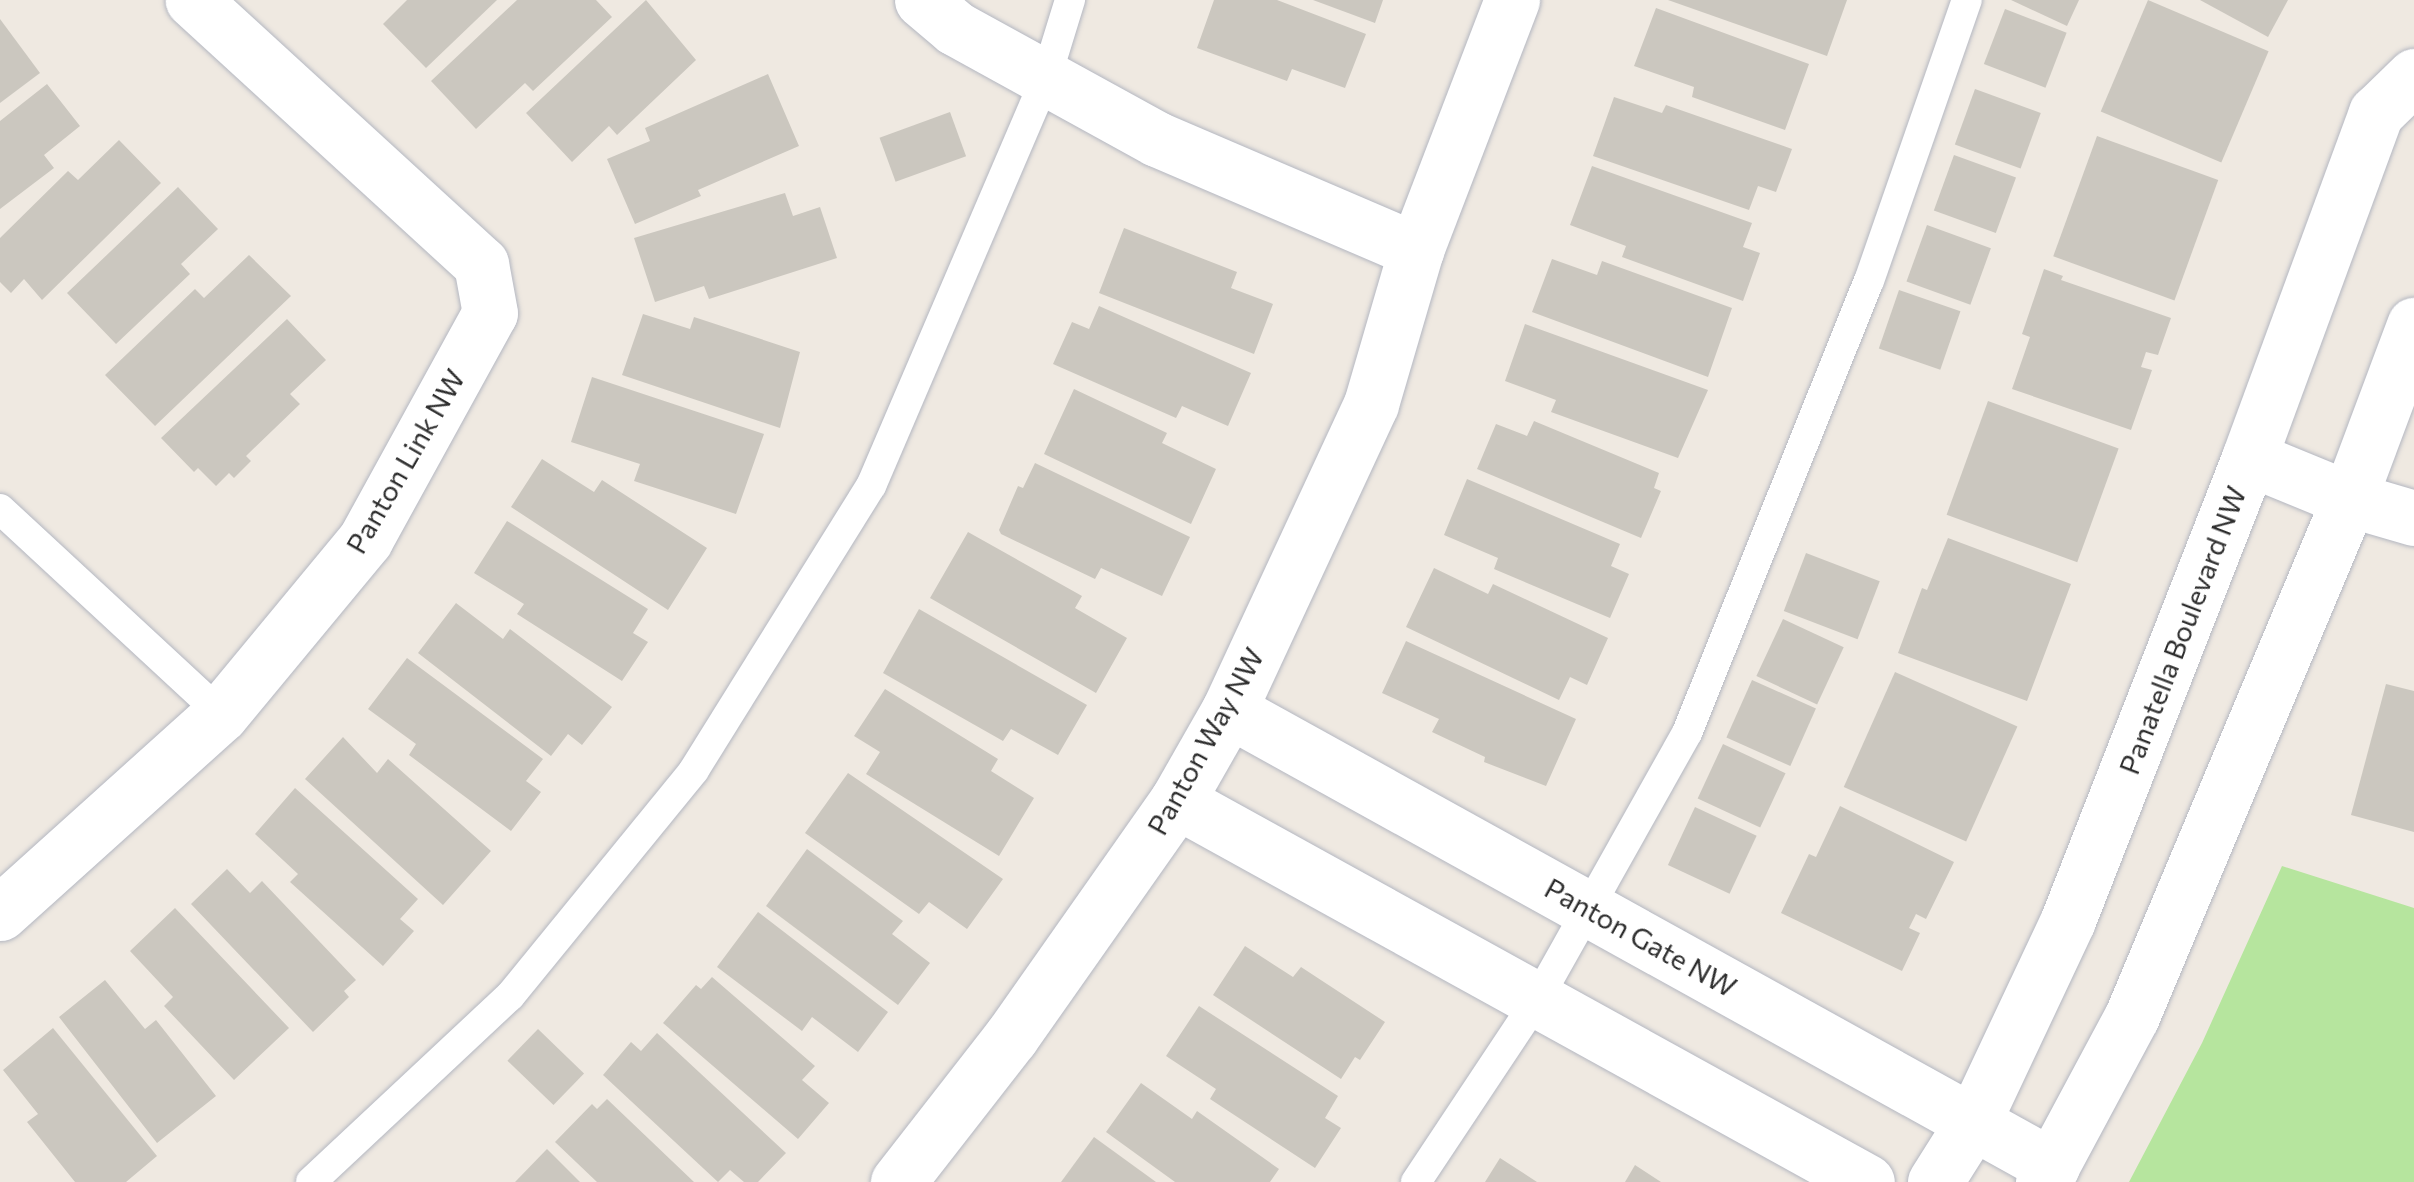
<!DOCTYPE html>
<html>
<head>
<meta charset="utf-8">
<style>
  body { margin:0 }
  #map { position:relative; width:2414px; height:1182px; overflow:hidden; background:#efe9e1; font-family:Commissioner,sans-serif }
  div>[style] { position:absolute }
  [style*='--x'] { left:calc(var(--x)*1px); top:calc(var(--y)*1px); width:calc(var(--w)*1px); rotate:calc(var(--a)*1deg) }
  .green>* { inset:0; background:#b6e59e }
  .building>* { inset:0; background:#cbc7bf; transform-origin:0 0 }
  .roads { filter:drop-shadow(0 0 2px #b4b7c1) drop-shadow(0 0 2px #b4b7c1) }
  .lane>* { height:30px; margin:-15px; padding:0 15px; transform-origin:15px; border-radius:15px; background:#fff }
  .street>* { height:55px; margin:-27.5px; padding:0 27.5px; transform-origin:27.5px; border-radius:27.5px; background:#fff }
  .secondary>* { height:55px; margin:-27.5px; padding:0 27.5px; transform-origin:27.5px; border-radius:27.5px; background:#fff }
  span { translate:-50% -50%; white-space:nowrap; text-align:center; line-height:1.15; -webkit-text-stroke:9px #fff; paint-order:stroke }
  .street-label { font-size:28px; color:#2e2e2e }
</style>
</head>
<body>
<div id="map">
  <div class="green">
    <div style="clip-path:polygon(2282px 866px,2414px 908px,2414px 1182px,2129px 1182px,2202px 1043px)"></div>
  </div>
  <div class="building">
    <div style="clip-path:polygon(407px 0,497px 0,426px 68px,383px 24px)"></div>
    <div style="clip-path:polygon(517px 0,596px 0,612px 17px,533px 91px,525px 83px,476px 129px,431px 81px)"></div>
    <div style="clip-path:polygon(646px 0,696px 60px,617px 135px,609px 126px,572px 162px,526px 113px)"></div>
    <div style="clip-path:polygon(1214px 0,1277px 0,1366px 34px,1345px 88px,1292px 69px,1287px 81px,1197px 48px)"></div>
    <div style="clip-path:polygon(1313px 0,1383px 0,1375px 23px)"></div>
    <div style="clip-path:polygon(1668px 0,1847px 0,1827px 56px)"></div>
    <div style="clip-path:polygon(2011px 0,2079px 0,2067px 26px)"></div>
    <div style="left:2148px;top:0;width:131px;height:121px;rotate:23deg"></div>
    <div style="clip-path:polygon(2200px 0,2288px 0,2268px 37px)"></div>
    <div style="clip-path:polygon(1656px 8px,1809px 64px,1785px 130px,1692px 97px,1694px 87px,1634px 66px)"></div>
    <div style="left:2005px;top:9px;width:66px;height:59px;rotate:21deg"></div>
    <div style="clip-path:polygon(0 19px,40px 73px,0 103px)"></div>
    <div style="clip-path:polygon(768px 74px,799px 146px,698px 190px,701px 196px,635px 224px,607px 159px,650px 141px,645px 128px)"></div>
    <div style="clip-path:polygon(47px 84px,80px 126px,44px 155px,54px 168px,0 209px,0 121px)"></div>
    <div style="left:1975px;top:89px;width:70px;height:59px;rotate:20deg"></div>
    <div style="clip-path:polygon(1614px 97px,1662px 113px,1666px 105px,1792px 149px,1776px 192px,1758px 186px,1749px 210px,1593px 156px)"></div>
    <div style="left:950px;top:112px;width:47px;height:75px;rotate:70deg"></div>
    <div style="left:2097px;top:136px;width:129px;height:128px;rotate:20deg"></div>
    <div style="clip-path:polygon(119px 140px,161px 183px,42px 300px,24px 279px,11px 293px,0 282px,0 238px,68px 171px,78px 180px)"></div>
    <div style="left:1954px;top:155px;width:66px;height:59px;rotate:20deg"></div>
    <div style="clip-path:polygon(1592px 166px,1752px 223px,1743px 247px,1760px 253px,1743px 301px,1622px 257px,1626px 246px,1570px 225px)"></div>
    <div style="clip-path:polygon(178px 187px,218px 229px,181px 264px,190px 274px,116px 344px,67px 293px)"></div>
    <div style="clip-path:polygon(785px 193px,793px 216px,820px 207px,837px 258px,709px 299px,704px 286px,655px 302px,634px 238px)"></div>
    <div style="left:1927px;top:225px;width:68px;height:60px;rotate:20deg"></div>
    <div style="clip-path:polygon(1124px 228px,1237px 272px,1231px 288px,1273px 304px,1254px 354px,1099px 293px)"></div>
    <div style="clip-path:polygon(249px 255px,291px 296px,155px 426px,105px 375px,195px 289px,204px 298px)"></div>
    <div style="clip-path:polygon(1552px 259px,1597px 275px,1602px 261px,1732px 308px,1708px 377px,1532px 312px)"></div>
    <div style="clip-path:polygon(2044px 269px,2063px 276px,2061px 280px,2171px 318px,2158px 355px,2146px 352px,2141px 367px,2152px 370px,2131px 430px,2012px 389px,2030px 337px,2022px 334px)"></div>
    <div style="left:1899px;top:290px;width:65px;height:62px;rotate:19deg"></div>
    <div style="clip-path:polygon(1099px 306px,1251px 373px,1228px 426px,1182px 406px,1176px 418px,1053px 364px,1072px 322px,1089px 329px)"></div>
    <div style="clip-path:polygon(643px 314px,690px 329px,694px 317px,800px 352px,780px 428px,622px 375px)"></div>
    <div style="clip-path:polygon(287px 319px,326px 360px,290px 394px,300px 404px,246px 456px,251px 461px,234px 478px,229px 473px,216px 486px,198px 468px,194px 472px,161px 438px)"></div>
    <div style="clip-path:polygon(1525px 324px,1708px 390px,1678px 458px,1551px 412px,1556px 400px,1505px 381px)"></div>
    <div style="clip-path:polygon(592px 377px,764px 434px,736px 514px,634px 481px,640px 464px,571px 442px)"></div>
    <div style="clip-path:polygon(1074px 389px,1167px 433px,1162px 443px,1216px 469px,1191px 524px,1044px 454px)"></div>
    <div style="left:1988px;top:401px;width:139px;height:121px;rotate:20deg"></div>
    <div style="clip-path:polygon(1534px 421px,1659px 473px,1654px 488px,1661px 491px,1641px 538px,1477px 469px,1496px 424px,1527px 436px)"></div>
    <div style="clip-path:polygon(542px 459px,594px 492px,602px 480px,707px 548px,668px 610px,511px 507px)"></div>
    <div style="clip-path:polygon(1035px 463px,1190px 537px,1162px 596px,1101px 568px,1095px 579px,1001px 534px,999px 530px,1018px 486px,1023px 488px)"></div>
    <div style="clip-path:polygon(1467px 479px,1620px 544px,1611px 566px,1629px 574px,1610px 618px,1494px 569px,1498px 558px,1444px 535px)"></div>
    <div style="clip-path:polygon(507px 521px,648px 609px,633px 633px,648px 642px,622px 681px,517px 614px,524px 604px,474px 573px)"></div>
    <div style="clip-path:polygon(968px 532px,1082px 596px,1075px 608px,1127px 638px,1096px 693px,930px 598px)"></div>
    <div style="clip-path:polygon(1948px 538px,2071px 584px,2027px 701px,1898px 653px,1922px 588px,1927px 590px)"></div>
    <div style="left:1806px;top:553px;width:79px;height:62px;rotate:21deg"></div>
    <div style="clip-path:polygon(1434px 568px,1488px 594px,1493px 584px,1608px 638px,1587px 685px,1570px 677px,1559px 700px,1406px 627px)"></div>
    <div style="clip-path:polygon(456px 603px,503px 639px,510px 629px,612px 707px,582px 745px,568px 734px,551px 756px,418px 653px)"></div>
    <div style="clip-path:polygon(919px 609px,1087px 705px,1058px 755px,1011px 729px,1003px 741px,883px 673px)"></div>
    <div style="left:1783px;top:619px;width:67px;height:63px;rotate:25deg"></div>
    <div style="clip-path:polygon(1406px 641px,1576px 719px,1546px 786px,1484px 762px,1485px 757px,1432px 732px,1439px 719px,1382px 693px)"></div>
    <div style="clip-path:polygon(407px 658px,543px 759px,526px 781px,541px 792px,511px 831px,409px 755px,416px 744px,368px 709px)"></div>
    <div style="left:1895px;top:672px;width:134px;height:126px;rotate:24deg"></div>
    <div style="left:1752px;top:680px;width:70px;height:63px;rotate:24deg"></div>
    <div style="clip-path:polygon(2386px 684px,2414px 691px,2414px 832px,2351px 815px)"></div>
    <div style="clip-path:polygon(885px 689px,998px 759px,991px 771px,1034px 798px,999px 856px,866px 774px,880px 752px,854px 736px)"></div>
    <div style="clip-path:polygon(343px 737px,377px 773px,388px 759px,491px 851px,443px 905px,305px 779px)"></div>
    <div style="left:1723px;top:744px;width:69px;height:60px;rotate:25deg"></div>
    <div style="clip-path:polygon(848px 773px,1003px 879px,967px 929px,929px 902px,919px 914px,805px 833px)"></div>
    <div style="clip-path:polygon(295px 788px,418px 899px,400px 919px,414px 931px,383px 966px,290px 882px,298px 874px,255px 834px)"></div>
    <div style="clip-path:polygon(1840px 806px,1954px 862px,1926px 919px,1916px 914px,1909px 928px,1920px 933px,1902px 971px,1781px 913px,1809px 854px,1816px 857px)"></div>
    <div style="left:1695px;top:807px;width:68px;height:64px;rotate:25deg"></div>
    <div style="clip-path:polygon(807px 849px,903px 921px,892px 934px,930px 963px,898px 1005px,766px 906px)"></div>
    <div style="clip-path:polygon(227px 869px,250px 893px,262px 881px,356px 980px,344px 991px,349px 997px,313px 1032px,191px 904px)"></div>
    <div style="clip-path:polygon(175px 908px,289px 1028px,234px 1080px,164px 1006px,173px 997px,130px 951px)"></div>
    <div style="clip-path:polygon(758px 912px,888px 1012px,858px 1052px,812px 1017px,802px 1031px,717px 967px)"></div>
    <div style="clip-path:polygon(1245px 946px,1293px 977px,1301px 967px,1385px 1022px,1360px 1060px,1355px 1057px,1341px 1079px,1213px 995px)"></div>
    <div style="clip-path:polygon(712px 977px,815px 1066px,802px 1080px,829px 1103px,798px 1139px,663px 1023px,696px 985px,701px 989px)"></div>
    <div style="clip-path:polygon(105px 980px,145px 1029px,156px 1020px,216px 1096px,157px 1143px,59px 1017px)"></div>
    <div style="clip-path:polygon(1199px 1006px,1338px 1096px,1325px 1118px,1341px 1128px,1315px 1168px,1210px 1099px,1216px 1089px,1166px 1056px)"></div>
    <div style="clip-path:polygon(53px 1028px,157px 1156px,126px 1182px,75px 1182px,27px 1122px,38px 1114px,3px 1070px)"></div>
    <div style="left:538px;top:1029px;width:64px;height:44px;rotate:44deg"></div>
    <div style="clip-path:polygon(657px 1033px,786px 1153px,758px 1182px,744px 1182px,730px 1170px,718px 1182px,603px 1075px,631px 1042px,641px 1051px)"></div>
    <div style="clip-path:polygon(1141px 1083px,1192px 1119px,1197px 1111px,1279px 1169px,1270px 1182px,1175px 1182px,1106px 1132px)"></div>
    <div style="clip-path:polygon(607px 1099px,694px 1182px,597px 1182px,555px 1142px,592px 1104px,597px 1109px)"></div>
    <div style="clip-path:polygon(1094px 1137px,1156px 1182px,1061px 1182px)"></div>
    <div style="clip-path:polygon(547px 1149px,580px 1182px,515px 1182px)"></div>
    <div style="clip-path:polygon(1500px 1158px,1537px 1182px,1485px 1182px)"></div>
    <div style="clip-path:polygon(1635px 1165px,1661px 1182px,1625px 1182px)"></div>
  </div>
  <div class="roads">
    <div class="lane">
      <div style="--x:0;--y:509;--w:301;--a:42.8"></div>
      <div style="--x:311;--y:1182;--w:272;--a:-43.1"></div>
      <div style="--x:510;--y:996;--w:291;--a:-50.8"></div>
      <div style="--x:694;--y:770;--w:335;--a:-58.1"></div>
      <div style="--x:871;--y:486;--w:444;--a:-66.8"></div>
      <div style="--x:1046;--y:78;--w:82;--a:-72.9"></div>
      <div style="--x:1416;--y:1182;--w:219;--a:-56.4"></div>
      <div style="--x:1537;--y:1000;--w:306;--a:-60.7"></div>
      <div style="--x:1687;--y:733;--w:487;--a:-68.1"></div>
      <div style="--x:1869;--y:281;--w:298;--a:-70.8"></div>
    </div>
    <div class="street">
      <div style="--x:922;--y:0;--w:43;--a:40.3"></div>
      <div style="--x:955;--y:28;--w:230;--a:28.8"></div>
      <div style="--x:1157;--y:139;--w:282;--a:23.2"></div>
      <div style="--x:2249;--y:458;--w:108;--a:22.3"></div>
      <div style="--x:2349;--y:499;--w:68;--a:16.3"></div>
      <div style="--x:1229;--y:710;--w:941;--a:28.99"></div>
      <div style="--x:1177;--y:801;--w:788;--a:28.91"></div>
      <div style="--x:0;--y:913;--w:297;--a:-42"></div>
      <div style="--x:221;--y:714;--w:226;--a:-50.4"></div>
      <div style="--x:365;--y:540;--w:259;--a:-61.2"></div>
      <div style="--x:490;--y:313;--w:50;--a:-100.4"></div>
      <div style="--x:481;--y:264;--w:391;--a:-137.5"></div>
      <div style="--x:898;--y:1182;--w:184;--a:-52.1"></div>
      <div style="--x:1011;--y:1037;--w:289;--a:-54.9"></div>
      <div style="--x:1177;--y:801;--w:105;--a:-60.3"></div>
      <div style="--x:1229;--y:710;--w:337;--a:-65.1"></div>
      <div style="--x:1371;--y:404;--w:160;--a:-73.7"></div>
      <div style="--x:1416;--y:250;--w:268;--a:-69"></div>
    </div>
    <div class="secondary">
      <div style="--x:1935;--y:1182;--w:73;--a:-57.8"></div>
      <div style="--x:1974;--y:1120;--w:221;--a:-64.8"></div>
      <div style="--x:2068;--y:920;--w:496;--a:-68.6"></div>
      <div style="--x:2249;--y:458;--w:368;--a:-69.8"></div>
      <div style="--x:2376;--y:113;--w:53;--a:-44.2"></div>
      <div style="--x:2043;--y:1182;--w:188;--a:-61.8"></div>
      <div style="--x:2132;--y:1016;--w:561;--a:-67.23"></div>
      <div style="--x:2349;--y:499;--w:186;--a:-69.5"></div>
    </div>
  </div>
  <div class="street-label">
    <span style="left:405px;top:461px;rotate:-60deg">Panton Link NW</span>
    <span style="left:2182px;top:630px;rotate:-69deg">Panatella Boulevard NW</span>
    <span style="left:1205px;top:741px;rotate:-61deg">Panton Way NW</span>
    <span style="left:1641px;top:937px;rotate:29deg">Panton Gate NW</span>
  </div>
</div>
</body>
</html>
